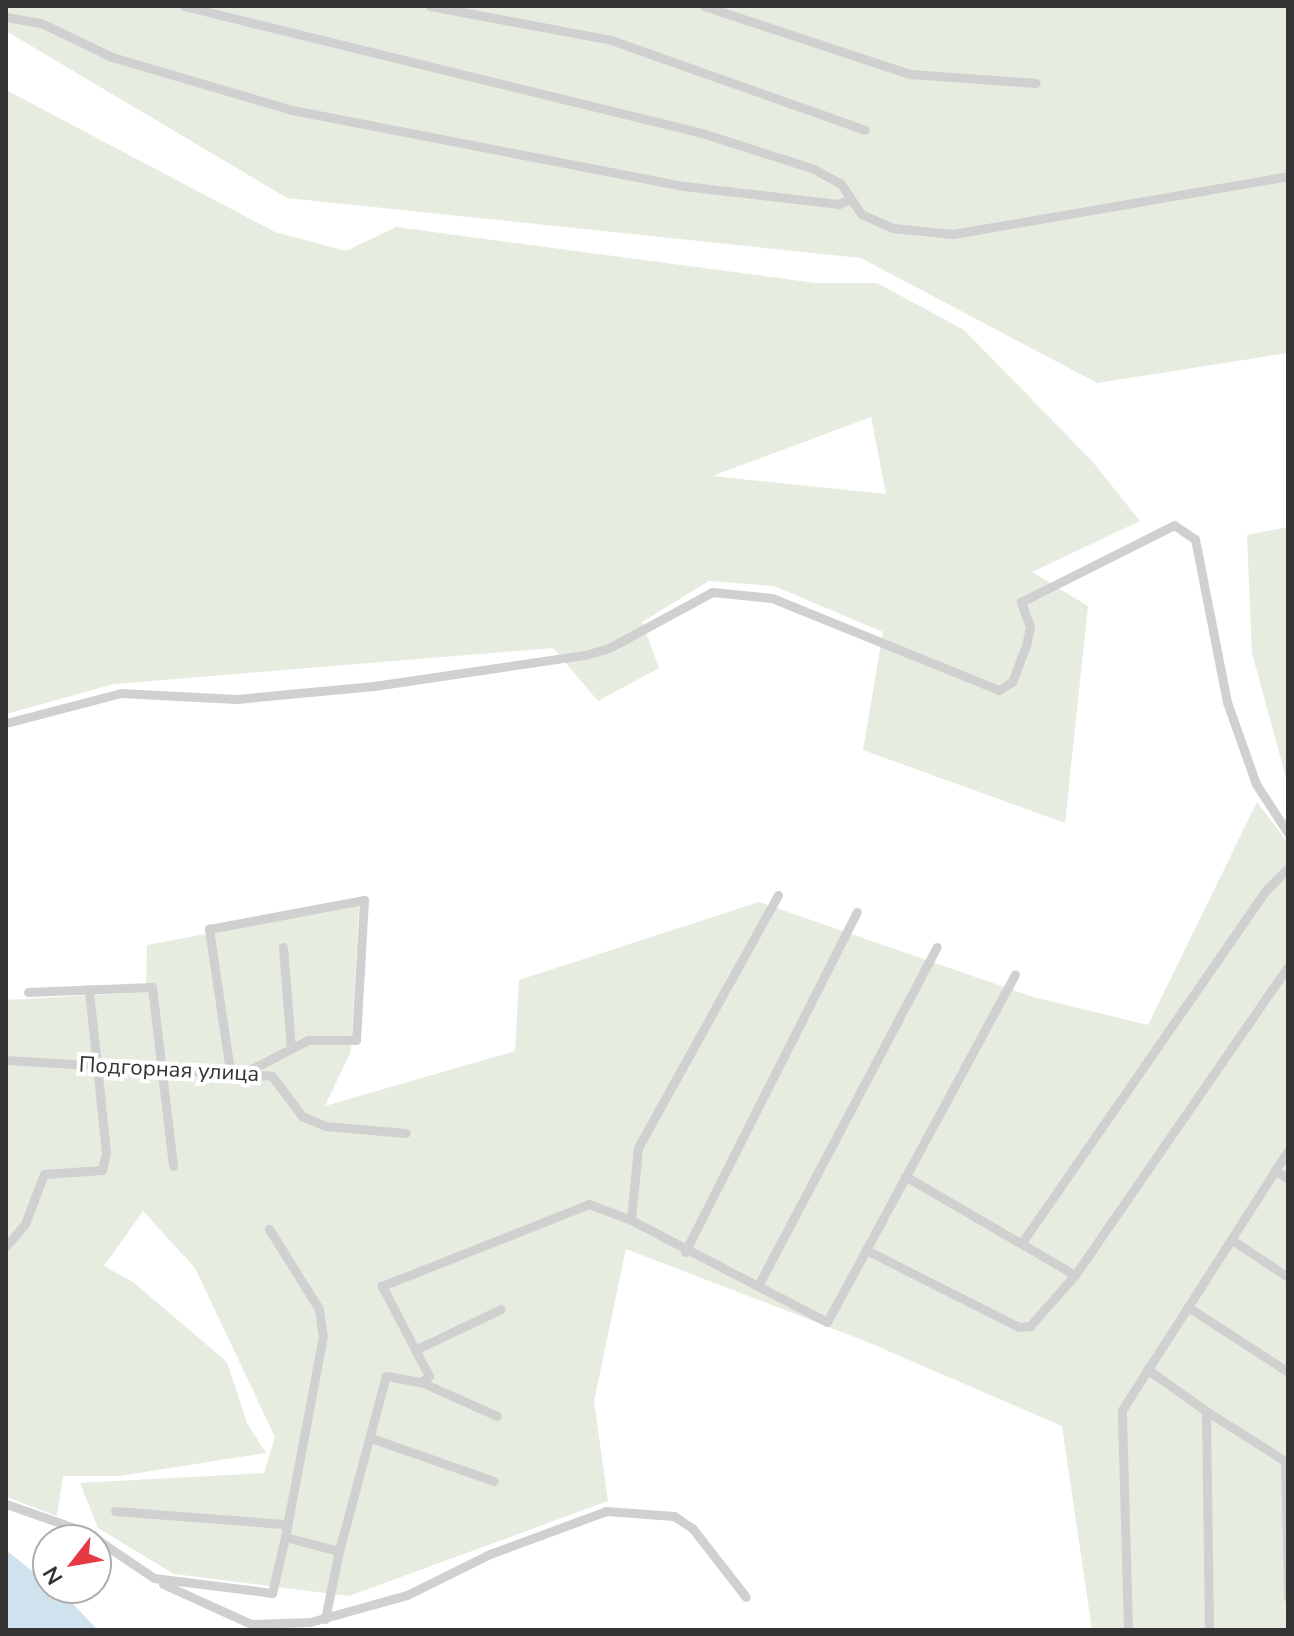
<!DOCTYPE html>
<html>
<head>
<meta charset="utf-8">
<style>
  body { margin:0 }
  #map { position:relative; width:1294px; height:1636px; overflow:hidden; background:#fff; font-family:"Nunito Sans",sans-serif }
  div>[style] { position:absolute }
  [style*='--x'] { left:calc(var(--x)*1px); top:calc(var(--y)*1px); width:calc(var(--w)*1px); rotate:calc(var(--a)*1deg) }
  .green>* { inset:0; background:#e6ecdf }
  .water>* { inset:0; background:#cfe2ee }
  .minor>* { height:9px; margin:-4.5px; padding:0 4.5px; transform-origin:4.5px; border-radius:4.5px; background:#d0d0d0 }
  span { translate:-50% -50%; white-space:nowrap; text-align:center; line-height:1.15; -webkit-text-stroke:8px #fff; paint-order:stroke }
  .street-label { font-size:22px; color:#333 }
  .frame { position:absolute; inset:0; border:8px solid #333; pointer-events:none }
  .north { position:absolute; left:32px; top:1524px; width:80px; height:80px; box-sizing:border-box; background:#fff; border:2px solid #adadad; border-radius:50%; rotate:239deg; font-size:22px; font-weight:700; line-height:32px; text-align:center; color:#333 }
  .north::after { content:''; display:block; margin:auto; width:28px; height:36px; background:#e63946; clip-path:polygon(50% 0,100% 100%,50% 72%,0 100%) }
</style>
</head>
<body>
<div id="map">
  <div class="green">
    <div style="clip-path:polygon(6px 6px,1288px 6px,1288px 353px,1097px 383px,861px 258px,287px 198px,6px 31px)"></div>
    <div style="clip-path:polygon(evenodd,6px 90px,275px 232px,346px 251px,396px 227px,816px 283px,877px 283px,964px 330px,1092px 461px,1140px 521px,1032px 572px,1088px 606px,1065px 823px,863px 750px,883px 632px,774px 586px,709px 581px,642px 622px,659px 668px,598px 701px,553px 648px,114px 684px,6px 714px,6px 90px,871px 417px,886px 494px,712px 476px,871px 417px)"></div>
    <div style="clip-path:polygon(1288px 527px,1288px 785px,1252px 653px,1247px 535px)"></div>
    <div style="clip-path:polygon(1257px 802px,1288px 843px,1288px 1630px,1092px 1630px,1062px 1426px,865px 1341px,626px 1249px,594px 1401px,608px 1501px,349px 1596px,174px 1574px,98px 1528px,80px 1483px,264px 1473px,275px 1437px,195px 1268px,143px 1211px,104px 1266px,133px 1282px,227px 1362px,247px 1423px,266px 1453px,119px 1476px,63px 1476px,57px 1516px,6px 1497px,6px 1000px,146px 992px,147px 945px,359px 905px,351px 1051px,325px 1106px,515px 1051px,519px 980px,759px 902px,1033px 997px,1148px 1025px)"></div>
  </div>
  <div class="water">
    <div style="clip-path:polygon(6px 1550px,72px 1603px,98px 1630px,6px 1630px)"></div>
  </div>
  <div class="minor">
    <div style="--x:184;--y:6;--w:533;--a:13.78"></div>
    <div style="--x:702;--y:133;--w:118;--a:17.8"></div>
    <div style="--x:814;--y:169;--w:31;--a:29"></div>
    <div style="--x:841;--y:184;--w:36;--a:56"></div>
    <div style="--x:861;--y:214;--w:35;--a:24"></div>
    <div style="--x:893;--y:228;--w:60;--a:5.7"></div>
    <div style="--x:953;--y:234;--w:340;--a:-9.8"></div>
    <div style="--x:430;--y:6;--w:184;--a:10.6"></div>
    <div style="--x:611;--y:40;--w:269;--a:19.5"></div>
    <div style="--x:704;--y:6;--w:217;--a:18.3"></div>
    <div style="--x:910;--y:74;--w:126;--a:4.1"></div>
    <div style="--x:6;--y:17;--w:36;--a:10"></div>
    <div style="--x:41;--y:23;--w:79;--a:25.6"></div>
    <div style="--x:112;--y:57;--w:188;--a:16.4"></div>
    <div style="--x:292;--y:110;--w:399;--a:11"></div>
    <div style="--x:684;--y:186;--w:156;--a:6.6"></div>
    <div style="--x:839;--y:204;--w:10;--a:-24"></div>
    <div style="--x:6;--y:723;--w:119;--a:-14.6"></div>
    <div style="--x:121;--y:693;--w:115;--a:3"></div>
    <div style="--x:236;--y:699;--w:139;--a:-5.4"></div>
    <div style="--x:374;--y:686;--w:213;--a:-8.4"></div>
    <div style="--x:585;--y:655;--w:25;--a:-16"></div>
    <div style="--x:609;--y:648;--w:117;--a:-28.5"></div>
    <div style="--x:712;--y:592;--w:60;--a:5.7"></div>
    <div style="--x:772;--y:598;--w:245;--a:22.1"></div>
    <div style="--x:999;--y:690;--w:15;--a:-32"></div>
    <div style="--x:1012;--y:682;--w:40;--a:-69"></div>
    <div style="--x:1026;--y:645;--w:18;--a:-77"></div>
    <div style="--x:1030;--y:627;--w:27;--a:-110"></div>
    <div style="--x:1021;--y:602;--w:171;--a:-26.7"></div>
    <div style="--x:1174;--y:525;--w:25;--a:34"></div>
    <div style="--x:1195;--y:539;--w:166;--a:78.9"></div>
    <div style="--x:1227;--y:702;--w:87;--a:70.5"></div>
    <div style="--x:1256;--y:784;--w:59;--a:56.9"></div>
    <div style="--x:778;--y:895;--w:289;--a:119"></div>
    <div style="--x:638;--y:1148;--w:72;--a:95.6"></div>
    <div style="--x:631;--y:1220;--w:221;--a:27.5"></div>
    <div style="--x:827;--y:1322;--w:395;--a:-61.6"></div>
    <div style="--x:283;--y:947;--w:102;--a:85.5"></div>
    <div style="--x:28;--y:992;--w:124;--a:-2.3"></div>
    <div style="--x:152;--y:987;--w:180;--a:83.3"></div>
    <div style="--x:6;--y:1060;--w:266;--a:3.4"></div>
    <div style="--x:272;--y:1076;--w:50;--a:53.1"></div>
    <div style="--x:302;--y:1116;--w:25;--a:23"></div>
    <div style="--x:325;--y:1126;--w:81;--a:4.9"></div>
    <div style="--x:230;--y:1071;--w:144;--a:-98.4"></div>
    <div style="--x:209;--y:929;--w:158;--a:-10.6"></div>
    <div style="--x:364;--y:900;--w:140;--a:93.3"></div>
    <div style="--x:356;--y:1040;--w:48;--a:180"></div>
    <div style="--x:308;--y:1040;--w:70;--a:152.7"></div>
    <div style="--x:1275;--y:1170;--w:16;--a:35"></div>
    <div style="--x:905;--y:1176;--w:197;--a:30.2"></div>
    <div style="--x:269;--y:1229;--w:94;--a:58"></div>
    <div style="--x:319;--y:1309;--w:27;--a:82"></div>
    <div style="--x:323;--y:1336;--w:205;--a:100.7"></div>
    <div style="--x:1232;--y:1240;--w:67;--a:33.5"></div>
    <div style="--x:1023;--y:1241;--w:428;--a:-55.3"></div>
    <div style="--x:1267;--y:889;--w:30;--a:-45"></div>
    <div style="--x:6;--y:1246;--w:29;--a:-49"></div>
    <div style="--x:25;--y:1224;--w:53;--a:-69.2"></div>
    <div style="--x:44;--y:1174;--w:58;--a:-3.9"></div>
    <div style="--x:102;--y:1170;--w:18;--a:-77"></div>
    <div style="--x:106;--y:1152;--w:164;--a:-96"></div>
    <div style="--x:866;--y:1250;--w:171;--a:26.7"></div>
    <div style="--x:1019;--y:1327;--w:11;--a:-5"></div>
    <div style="--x:1030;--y:1326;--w:68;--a:-48.6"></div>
    <div style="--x:1075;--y:1275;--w:375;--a:-55.4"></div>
    <div style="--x:685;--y:1252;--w:381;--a:-63.2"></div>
    <div style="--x:759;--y:1284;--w:381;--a:-62.2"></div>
    <div style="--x:1188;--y:1307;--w:119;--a:33"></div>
    <div style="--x:415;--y:1350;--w:95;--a:-25.5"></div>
    <div style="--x:1147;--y:1369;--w:72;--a:35.4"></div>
    <div style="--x:421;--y:1382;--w:83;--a:24.1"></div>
    <div style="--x:371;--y:1438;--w:130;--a:19.3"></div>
    <div style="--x:6;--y:1504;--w:85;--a:19.3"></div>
    <div style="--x:86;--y:1532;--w:82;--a:34.1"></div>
    <div style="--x:154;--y:1578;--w:119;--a:7.2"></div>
    <div style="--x:272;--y:1593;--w:57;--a:-76.9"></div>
    <div style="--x:285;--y:1537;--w:56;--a:14.5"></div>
    <div style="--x:339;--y:1551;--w:181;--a:-75"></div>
    <div style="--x:386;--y:1376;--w:36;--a:10"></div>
    <div style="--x:421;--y:1382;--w:10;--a:-37"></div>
    <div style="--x:429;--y:1376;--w:102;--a:-117.6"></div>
    <div style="--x:382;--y:1286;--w:223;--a:-21.6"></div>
    <div style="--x:589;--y:1204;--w:45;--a:20.9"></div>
    <div style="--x:115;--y:1511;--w:169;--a:4.4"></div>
    <div style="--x:163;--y:1584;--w:97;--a:24.4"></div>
    <div style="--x:251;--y:1624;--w:59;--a:-1.9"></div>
    <div style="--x:310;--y:1622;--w:101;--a:-15.6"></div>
    <div style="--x:407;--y:1595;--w:93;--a:-26.3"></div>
    <div style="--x:490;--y:1554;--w:124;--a:-20.3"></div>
    <div style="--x:606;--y:1511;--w:68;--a:4.2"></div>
    <div style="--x:674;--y:1516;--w:23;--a:34"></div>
    <div style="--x:693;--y:1529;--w:86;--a:52.1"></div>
    <div style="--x:325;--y:1619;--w:69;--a:-78.4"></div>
    <div style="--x:1128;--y:1630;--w:220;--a:-91.6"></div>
    <div style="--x:1122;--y:1410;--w:308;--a:-57.4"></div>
    <div style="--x:1209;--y:1630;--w:219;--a:-90.8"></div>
    <div style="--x:1206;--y:1411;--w:93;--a:32.3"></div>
    <div style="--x:1285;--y:1461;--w:137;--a:88.7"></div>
  </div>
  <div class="street-label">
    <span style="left:169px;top:1070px;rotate:3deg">Подгорная улица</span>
  </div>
  <div class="frame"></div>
  <div class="north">N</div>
</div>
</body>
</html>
